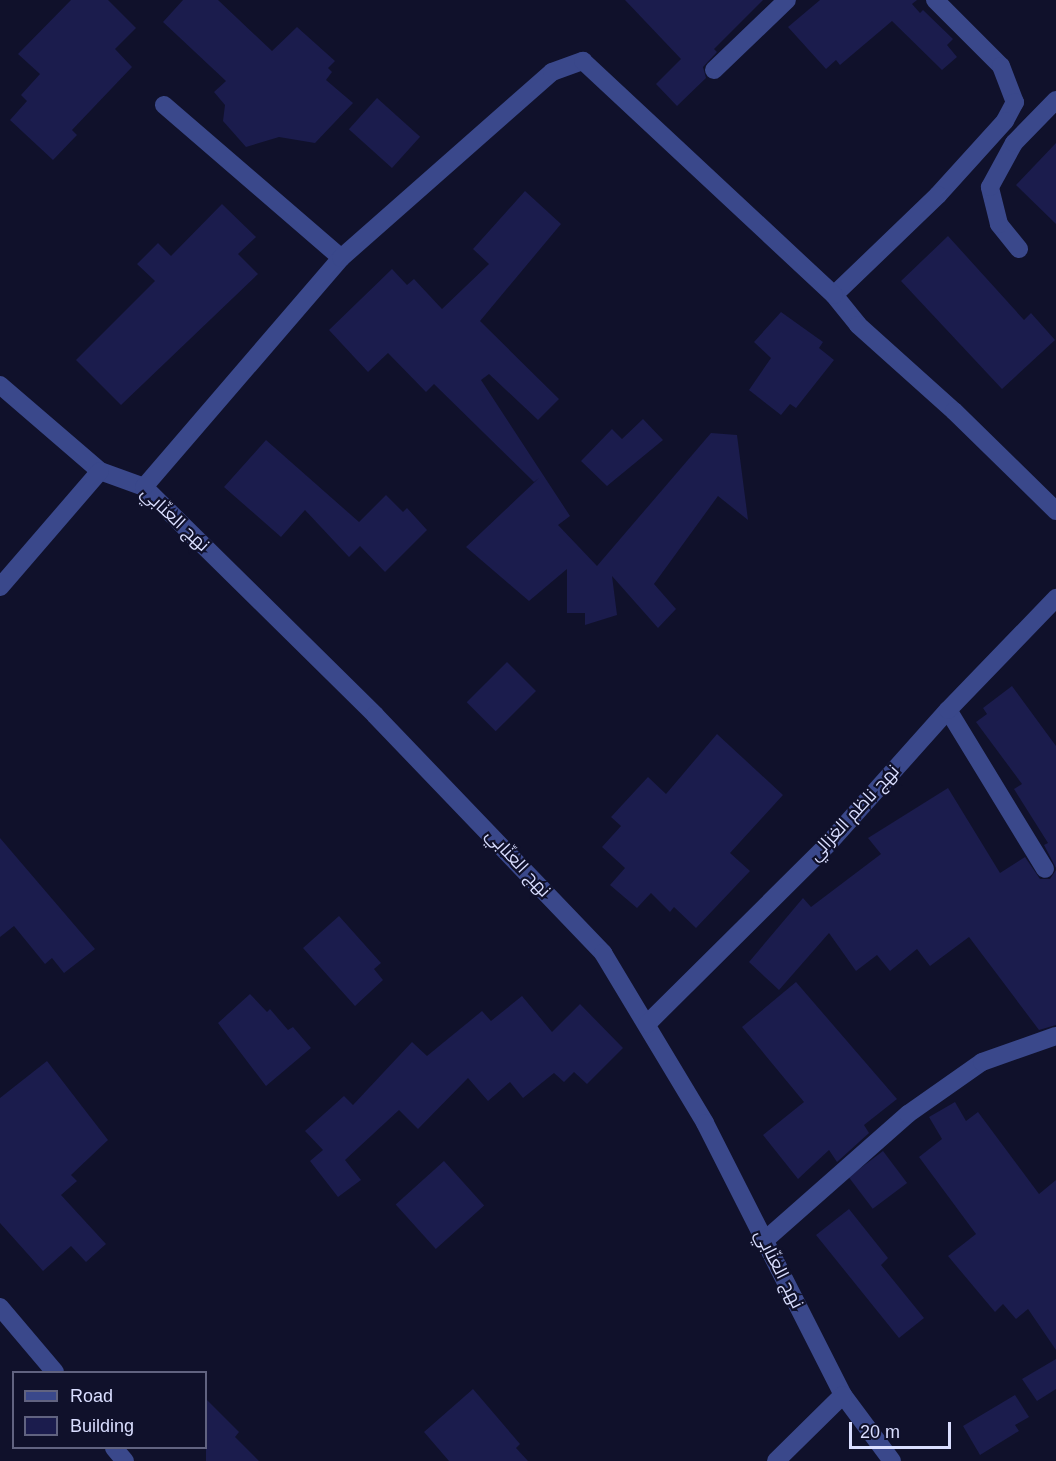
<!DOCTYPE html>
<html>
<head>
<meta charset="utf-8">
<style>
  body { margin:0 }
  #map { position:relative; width:1056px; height:1461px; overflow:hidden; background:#10112b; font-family:Arial,Cairo,sans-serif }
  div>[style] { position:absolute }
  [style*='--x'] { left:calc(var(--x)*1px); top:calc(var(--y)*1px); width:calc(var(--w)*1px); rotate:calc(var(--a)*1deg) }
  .building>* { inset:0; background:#1b1c4d; transform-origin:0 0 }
  .minor>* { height:18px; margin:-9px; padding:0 9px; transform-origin:9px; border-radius:9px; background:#3a488b }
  span { translate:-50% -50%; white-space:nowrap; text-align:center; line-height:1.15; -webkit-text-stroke:4.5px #10112b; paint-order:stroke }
  .street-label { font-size:18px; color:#dadeff }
  .legend { position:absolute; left:12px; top:1371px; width:195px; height:78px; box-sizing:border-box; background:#10112b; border:2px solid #616380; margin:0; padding:8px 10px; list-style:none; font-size:18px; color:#dadeff }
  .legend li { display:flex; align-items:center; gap:12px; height:30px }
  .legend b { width:30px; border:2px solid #616380 }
  .scale { position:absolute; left:849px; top:1422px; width:102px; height:27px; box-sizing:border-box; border:3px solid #dadeff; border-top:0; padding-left:8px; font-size:18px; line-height:21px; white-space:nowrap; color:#dadeff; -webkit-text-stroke:4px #10112b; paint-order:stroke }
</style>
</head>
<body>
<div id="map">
  <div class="building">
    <div style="clip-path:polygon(71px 0,108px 0,136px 28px,115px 49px,132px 67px,72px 130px,77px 135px,53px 160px,10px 120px,27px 101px,21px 95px,40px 74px,18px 54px)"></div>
    <div style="clip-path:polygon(183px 0,218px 0,272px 51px,297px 27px,335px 61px,328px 68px,332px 72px,326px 80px,353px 103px,315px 143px,279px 137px,246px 147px,223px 121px,225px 105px,214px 92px,226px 81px,163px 22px)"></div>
    <div style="clip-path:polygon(625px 0,763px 0,714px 49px,717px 52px,703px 67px,706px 78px,677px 106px,656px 84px,681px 59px)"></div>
    <div style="clip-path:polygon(820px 0,917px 0,912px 4px,920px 13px,923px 10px,953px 39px,947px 45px,957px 57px,942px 70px,892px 21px,840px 65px,836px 60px,826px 69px,788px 27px)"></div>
    <div style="left:377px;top:98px;width:58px;height:42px;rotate:42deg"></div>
    <div style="clip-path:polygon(1056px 143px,1056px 224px,1016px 185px)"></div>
    <div style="clip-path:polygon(525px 191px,561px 224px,480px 321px,559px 399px,538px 420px,489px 374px,481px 380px,570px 516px,558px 525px,597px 566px,711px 433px,737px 435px,748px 520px,718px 496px,654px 584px,676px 609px,658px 628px,612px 576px,617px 615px,585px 625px,585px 613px,567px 613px,567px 569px,529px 601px,466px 547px,539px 478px,534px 482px,434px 384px,426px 392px,388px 353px,368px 372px,329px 330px,392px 269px,407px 285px,414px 279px,442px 309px,489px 264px,473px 249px)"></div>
    <div style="clip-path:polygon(222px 204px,256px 237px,238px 254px,258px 274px,121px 405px,76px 360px,155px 281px,137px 264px,158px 243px,171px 256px)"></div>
    <div style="clip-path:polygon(948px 236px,1024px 320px,1031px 313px,1055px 340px,1002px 389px,901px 281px)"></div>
    <div style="clip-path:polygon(781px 312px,823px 342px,819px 348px,834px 360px,796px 408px,790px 404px,781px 415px,749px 390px,771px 358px,754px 342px)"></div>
    <div style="clip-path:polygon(643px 419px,663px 440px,607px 486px,581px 461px,612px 429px,622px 439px)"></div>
    <div style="clip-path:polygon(266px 440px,359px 522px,386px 495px,403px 512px,407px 508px,427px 530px,385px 572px,360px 546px,349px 557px,305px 510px,281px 537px,224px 487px)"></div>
    <div style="left:507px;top:662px;width:41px;height:57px;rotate:45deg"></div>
    <div style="clip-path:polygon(1012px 686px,1056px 746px,1056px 868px,1044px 845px,1048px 843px,1014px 789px,1022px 784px,976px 722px,987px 714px,983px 708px)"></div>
    <div style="clip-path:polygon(717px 734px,783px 795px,730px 853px,750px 871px,696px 928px,674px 907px,670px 912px,651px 893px,637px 908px,610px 885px,625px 868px,602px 847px,621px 826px,611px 817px,648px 777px,666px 794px)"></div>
    <div style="clip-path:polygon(948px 788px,1000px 873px,1025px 857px,1040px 879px,1050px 879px,1056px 870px,1056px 1025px,1039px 1030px,969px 937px,930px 966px,917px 949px,890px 971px,877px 955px,856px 971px,829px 933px,779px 990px,749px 962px,803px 898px,811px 907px,881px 854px,868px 838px)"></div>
    <div style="clip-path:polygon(0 838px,95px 949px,64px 973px,52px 958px,45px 964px,14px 926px,0 937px)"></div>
    <div style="clip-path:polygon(339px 916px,381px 963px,374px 969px,383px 980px,355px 1006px,303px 948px)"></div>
    <div style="clip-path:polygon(796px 982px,897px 1099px,864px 1125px,869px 1133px,837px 1162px,829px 1150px,798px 1179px,763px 1135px,804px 1102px,742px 1027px)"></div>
    <div style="clip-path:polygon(250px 994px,267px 1012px,270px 1009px,288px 1030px,293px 1027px,311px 1048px,266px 1086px,218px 1023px)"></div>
    <div style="clip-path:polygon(522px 996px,552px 1032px,580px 1004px,623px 1048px,587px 1084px,574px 1072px,564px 1082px,554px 1073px,523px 1098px,510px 1082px,488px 1101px,468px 1078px,418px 1129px,399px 1110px,345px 1160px,361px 1180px,338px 1197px,310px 1161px,323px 1150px,305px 1131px,344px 1096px,353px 1105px,412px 1042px,427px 1056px,482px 1011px,491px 1021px)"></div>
    <div style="clip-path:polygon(47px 1061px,108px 1140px,71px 1175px,77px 1181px,61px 1195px,106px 1244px,86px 1262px,71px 1246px,43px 1271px,0 1223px,0 1098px)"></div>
    <div style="clip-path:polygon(955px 1102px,966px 1121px,978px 1112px,1039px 1194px,1056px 1180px,1056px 1350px,1028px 1309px,1016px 1319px,1003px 1304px,995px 1312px,948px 1256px,976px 1234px,919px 1157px,942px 1139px,929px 1117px)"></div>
    <div style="left:883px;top:1151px;width:40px;height:43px;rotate:53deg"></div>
    <div style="left:444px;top:1161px;width:60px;height:65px;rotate:48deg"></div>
    <div style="clip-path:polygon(849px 1209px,888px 1258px,881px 1265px,924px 1318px,899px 1338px,816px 1235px)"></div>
    <div style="clip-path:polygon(1056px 1359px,1056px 1389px,1037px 1401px,1022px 1379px)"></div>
    <div style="clip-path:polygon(473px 1389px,520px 1444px,516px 1448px,528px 1461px,449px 1461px,424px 1432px)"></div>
    <div style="clip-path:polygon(1015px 1395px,1029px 1417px,1015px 1425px,1019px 1431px,980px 1455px,963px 1426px)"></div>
    <div style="clip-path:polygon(206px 1399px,239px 1432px,235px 1437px,259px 1461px,206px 1461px)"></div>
  </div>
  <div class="minor">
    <div style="--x:935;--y:0;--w:93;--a:45"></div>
    <div style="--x:1001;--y:66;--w:39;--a:69"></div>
    <div style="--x:1015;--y:102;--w:21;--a:118"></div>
    <div style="--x:1005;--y:121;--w:100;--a:132.2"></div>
    <div style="--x:938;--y:195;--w:144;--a:136.1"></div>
    <div style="--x:834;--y:295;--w:38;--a:51"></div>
    <div style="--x:858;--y:325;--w:129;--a:41.9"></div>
    <div style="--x:954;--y:411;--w:143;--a:44.4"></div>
    <div style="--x:714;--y:70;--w:101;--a:-43.8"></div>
    <div style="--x:164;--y:105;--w:234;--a:40.8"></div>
    <div style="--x:1019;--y:249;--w:32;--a:-129"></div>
    <div style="--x:999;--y:224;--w:38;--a:-104"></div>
    <div style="--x:990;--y:187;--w:50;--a:-61.4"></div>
    <div style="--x:1014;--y:143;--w:60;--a:-45.7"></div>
    <div style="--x:0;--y:385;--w:132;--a:40.7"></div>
    <div style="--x:100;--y:471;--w:47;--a:20"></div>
    <div style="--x:144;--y:487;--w:325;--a:44.6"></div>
    <div style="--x:375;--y:715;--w:330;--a:46.2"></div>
    <div style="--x:603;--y:953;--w:198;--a:59"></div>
    <div style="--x:705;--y:1123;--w:305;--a:63.1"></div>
    <div style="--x:843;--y:1395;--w:82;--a:53.4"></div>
    <div style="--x:144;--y:487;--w:302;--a:-49.3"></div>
    <div style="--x:341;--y:258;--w:281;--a:-41.4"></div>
    <div style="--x:552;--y:72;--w:33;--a:-20"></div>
    <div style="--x:583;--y:61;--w:343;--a:43"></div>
    <div style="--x:0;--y:587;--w:153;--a:-49.2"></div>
    <div style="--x:948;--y:710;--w:186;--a:58.6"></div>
    <div style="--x:647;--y:1024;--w:257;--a:-44.8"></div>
    <div style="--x:829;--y:843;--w:178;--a:-48.2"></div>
    <div style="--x:948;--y:710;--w:156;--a:-46"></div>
    <div style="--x:764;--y:1241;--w:192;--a:-41.4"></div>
    <div style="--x:908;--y:1114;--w:90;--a:-35.1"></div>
    <div style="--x:982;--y:1062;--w:78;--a:-19.4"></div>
    <div style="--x:0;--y:1307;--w:85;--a:49.8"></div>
    <div style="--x:114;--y:1448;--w:17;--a:50"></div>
    <div style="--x:776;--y:1461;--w:94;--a:-44.6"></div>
  </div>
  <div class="street-label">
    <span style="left:175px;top:519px;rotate:43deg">نهج العنّابي</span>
    <span style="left:854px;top:813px;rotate:-47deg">نهج ناظم الغزالي</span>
    <span style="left:518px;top:863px;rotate:47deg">نهج العنّابي</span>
    <span style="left:779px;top:1269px;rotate:63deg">نهج العنّابي</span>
  </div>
  <ul class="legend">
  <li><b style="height:8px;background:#3a488b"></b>Road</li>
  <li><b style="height:16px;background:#1b1c4d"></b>Building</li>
  </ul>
  <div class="scale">20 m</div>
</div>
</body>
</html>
